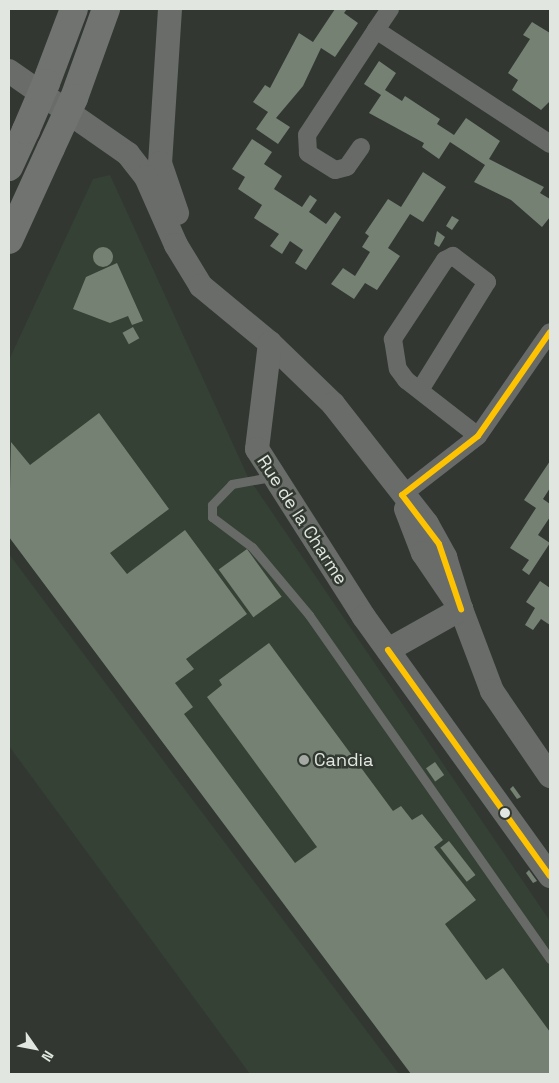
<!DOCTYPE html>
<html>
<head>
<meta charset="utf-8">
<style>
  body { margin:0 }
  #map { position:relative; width:559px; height:1083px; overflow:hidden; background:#323732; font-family:"Space Grotesk",sans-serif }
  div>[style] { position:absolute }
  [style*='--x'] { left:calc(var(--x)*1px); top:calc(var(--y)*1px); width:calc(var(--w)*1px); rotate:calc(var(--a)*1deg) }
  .built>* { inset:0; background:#354134 }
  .building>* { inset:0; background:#758173; transform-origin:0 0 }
  .round { border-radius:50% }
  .lane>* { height:9px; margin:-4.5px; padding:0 4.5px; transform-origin:4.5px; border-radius:4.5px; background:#686a68 }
  .street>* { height:18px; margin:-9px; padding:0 9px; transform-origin:9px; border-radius:9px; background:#686a68 }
  .secondary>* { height:24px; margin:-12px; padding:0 12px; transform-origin:12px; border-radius:12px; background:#696c69 }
  .primary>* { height:28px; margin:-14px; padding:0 14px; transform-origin:14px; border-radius:14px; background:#707370 }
  .primary-bridge>* { height:28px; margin:-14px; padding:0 14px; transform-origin:14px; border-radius:14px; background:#707370 }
  .bus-1>* { height:6px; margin:-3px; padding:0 3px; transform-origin:3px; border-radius:3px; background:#fdc300 }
  .dots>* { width:14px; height:14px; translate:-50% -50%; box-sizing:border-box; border:2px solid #313930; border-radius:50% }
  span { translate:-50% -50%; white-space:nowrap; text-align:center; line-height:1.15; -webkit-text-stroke:5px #313930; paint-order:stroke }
  .street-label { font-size:18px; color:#e2e6e1 }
  .poi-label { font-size:18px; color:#e2e6e1 }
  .left { translate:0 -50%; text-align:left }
  .frame { position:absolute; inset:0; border:10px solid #e2e6e1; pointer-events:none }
  .north { position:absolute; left:10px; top:1023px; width:50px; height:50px; -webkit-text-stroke:4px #313930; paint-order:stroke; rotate:123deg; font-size:14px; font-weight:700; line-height:20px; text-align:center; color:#e2e6e1 }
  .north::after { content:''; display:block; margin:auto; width:18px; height:22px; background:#e2e6e1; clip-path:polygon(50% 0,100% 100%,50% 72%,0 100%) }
</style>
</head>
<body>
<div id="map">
  <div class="built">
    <div style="clip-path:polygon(110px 175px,248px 477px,550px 921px,550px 1074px,411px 1074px,9px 537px,9px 360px,93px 179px)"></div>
    <div style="clip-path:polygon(9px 554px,183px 787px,399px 1074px,250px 1074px,9px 746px)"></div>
  </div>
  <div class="building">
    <div style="clip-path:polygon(335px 9px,347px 9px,344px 13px,358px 23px,335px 57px,321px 48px,303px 86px,276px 118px,290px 127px,278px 144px,256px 129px,268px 112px,253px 102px,265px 85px,270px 88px,299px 33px,313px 42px)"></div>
    <div style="clip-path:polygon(532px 22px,550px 33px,550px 101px,541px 110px,512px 90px,518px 80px,508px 73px,530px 39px,523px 35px)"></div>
    <div style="clip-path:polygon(379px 61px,396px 73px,385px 90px,402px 101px,405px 96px,440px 119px,437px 124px,454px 135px,466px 118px,500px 141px,489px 159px,544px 187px,540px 193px,550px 199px,550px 217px,542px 227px,511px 200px,474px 182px,485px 165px,450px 142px,439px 159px,422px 147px,424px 143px,369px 113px,381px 95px,364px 84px)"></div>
    <div style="clip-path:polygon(252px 139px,272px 152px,264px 164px,282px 176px,274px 189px,302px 207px,310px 195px,317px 200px,309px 212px,326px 224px,335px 212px,341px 217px,306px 270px,295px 263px,303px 250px,290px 241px,282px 254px,270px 246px,279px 234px,254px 218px,262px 205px,238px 189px,245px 177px,232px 169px)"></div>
    <div style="clip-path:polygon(423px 172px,446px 187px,423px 222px,410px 214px,388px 248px,400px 256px,377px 290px,365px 283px,354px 299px,331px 284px,343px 268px,355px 276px,370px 252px,362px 247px,369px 236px,365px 233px,388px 199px,401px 207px)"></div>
    <div style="clip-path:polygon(452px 216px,459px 220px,452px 230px,446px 226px)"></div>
    <div style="clip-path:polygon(437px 231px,445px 237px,439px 247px,434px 244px)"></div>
    <div class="round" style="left:93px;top:247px;width:20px;height:20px"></div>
    <div style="clip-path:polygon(117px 263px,143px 321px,132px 325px,128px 316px,110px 323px,73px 309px,86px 277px)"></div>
    <div style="left:133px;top:327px;width:13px;height:12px;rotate:61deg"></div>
    <div style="clip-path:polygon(99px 413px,169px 509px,110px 553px,127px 574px,185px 530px,247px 614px,186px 659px,194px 669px,175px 683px,193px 707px,184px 714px,295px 863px,317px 847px,207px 697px,222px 685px,219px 680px,269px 643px,393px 811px,401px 806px,412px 820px,422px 814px,443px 840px,434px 847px,476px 900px,445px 924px,486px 980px,503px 968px,550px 1032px,550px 1074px,411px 1074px,9px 537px,11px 442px,30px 465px)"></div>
    <div style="clip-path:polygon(550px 461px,550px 488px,543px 499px,550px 504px,550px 517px,538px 535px,550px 543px,529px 575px,522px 570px,529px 560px,510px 548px,536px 508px,524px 500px)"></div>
    <div style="left:247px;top:549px;width:59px;height:35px;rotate:54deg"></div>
    <div style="clip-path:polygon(540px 581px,550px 588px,550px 625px,541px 619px,533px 630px,525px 625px,535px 608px,526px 602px)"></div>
    <div style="left:435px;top:762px;width:16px;height:11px;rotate:55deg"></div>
    <div style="clip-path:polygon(513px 786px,521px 797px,517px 799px,510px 789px)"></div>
    <div style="left:449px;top:841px;width:43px;height:11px;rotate:52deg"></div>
    <div style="clip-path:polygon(529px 870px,537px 881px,533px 883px,526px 873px)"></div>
  </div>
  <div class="lane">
    <div style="--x:271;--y:477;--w:40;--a:170"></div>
    <div style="--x:232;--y:484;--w:29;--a:134"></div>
    <div style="--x:212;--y:505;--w:12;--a:90"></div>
    <div style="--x:212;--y:517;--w:50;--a:36.9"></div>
    <div style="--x:252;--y:547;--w:89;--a:50"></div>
    <div style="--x:309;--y:615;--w:420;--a:55"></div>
  </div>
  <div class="street">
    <div style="--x:390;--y:9;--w:25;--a:124"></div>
    <div style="--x:376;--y:30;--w:208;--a:33.2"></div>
    <div style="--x:361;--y:147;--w:24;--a:125"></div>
    <div style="--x:347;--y:167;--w:12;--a:166"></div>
    <div style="--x:335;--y:170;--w:32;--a:-148"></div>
    <div style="--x:308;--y:153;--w:18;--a:-93"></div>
    <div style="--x:307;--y:135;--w:126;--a:-56.7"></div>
    <div style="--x:420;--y:390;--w:127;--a:-58.2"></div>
    <div style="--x:487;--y:282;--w:43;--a:-142.6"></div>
    <div style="--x:453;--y:256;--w:9;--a:153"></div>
    <div style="--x:445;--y:260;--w:95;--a:123.4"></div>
    <div style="--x:393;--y:339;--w:30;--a:81"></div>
    <div style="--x:398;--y:369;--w:14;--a:54"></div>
    <div style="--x:406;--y:380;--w:91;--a:37.9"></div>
    <div style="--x:402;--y:495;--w:96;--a:-37.8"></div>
    <div style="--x:478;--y:436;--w:126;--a:-55.3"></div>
  </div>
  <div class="secondary">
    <div style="--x:170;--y:9;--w:154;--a:93.7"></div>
    <div style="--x:160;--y:163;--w:53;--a:71.2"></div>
    <div style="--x:9;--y:71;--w:145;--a:34.9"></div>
    <div style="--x:128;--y:154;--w:29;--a:52"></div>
    <div style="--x:146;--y:177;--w:74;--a:66.2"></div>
    <div style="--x:176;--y:245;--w:48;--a:58.6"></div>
    <div style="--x:201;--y:286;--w:89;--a:39.6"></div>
    <div style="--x:270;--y:343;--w:88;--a:44.1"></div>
    <div style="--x:333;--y:404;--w:152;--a:51.9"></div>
    <div style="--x:427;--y:524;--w:38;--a:61"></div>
    <div style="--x:445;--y:557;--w:54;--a:72.9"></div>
    <div style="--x:270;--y:343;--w:107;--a:97"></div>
    <div style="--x:257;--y:449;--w:199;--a:57.5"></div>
    <div style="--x:364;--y:617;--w:319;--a:54.3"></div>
    <div style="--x:406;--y:509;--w:47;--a:68.9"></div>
    <div style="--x:423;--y:553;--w:68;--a:55.8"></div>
    <div style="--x:461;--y:609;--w:88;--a:69.3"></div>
    <div style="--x:492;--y:691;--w:103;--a:55.7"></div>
    <div style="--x:388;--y:650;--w:84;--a:-29.3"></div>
  </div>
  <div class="primary">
    <div style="--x:46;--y:83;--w:79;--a:-69.3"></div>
    <div style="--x:74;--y:98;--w:95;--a:-70.2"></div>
    <div style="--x:9;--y:167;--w:41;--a:-65.3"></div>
    <div style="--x:9;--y:240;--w:101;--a:-65.5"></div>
  </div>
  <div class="primary-bridge">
    <div style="--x:26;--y:130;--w:51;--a:-66.9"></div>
    <div style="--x:51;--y:148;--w:55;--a:-65.3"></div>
  </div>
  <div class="bus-1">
    <div style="--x:402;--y:495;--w:96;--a:-37.8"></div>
    <div style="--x:478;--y:436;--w:126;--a:-55.3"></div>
    <div style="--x:402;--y:495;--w:61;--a:52.9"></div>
    <div style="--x:439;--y:544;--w:69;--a:71.3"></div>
    <div style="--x:388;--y:650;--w:278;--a:54.4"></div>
  </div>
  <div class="dots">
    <div style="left:304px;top:760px;background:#a4a9a4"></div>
    <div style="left:505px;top:813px;background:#e2e6e1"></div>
  </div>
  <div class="street-label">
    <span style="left:302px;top:520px;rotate:57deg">Rue de la Charme</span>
  </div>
  <div class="poi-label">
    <span class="left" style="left:314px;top:760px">Candia</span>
  </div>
  <div class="frame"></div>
  <div class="north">N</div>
</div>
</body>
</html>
